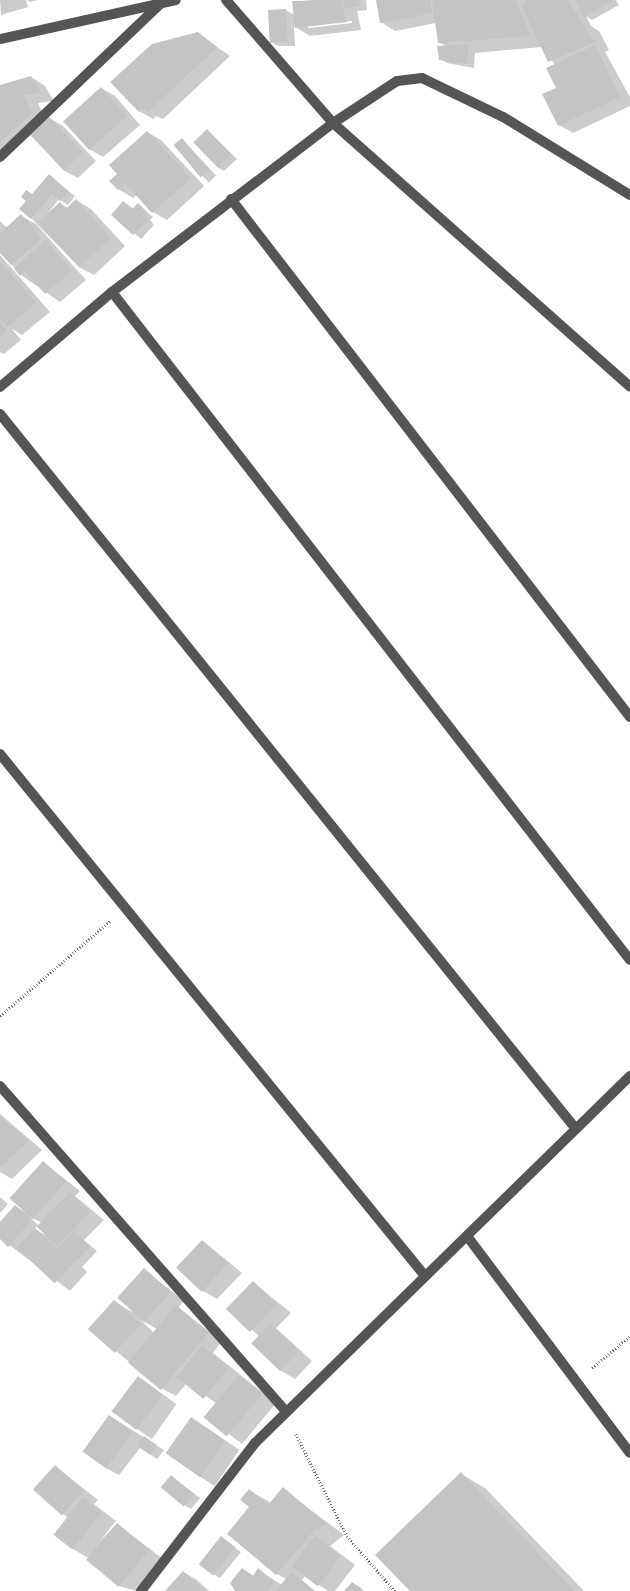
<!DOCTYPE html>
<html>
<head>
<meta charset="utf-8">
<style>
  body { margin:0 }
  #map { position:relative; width:630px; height:1591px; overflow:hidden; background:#fff; font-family:Manrope,sans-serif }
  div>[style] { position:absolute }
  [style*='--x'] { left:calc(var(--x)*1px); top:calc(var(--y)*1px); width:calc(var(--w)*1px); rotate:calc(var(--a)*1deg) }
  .shadow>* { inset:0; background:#0003; transform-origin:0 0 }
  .building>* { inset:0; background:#c4c4c4; transform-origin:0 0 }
  .path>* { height:2.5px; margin-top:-1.25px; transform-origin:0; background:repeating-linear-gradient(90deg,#777 0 1px,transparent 0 3px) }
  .minor>* { height:10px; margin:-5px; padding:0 5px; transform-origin:5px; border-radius:5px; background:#555 }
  span { translate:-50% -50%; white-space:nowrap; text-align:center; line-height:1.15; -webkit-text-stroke:3px #fff; paint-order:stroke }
</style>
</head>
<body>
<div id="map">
  <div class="shadow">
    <div style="clip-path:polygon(0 0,26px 0,28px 7px,1px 15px)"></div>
    <div style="clip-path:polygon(27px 0,38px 0,30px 2px)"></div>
    <div style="clip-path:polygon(evenodd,312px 0,366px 0,367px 10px,357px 11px,361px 30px,310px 36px,294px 26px,295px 46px,278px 46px,271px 42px,286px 10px,294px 15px,293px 2px,312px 0,352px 21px,352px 23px,308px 28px,308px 26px,352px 21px)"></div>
    <div style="clip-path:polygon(377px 0,616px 0,619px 5px,592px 20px,586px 16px,591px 26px,599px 31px,609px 50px,605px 52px,630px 97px,630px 106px,573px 133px,559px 125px,555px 65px,542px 47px,475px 53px,474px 68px,447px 63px,440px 59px,446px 46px,439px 42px,436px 23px,395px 31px,381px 22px)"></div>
    <div style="clip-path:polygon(197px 33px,230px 56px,163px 119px,156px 116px,153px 119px,139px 111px)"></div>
    <div style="clip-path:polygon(31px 77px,45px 86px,54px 101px,38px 103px,46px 121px,49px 118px,63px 126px,96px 161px,78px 178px,63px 170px,31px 135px,0 163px,0 86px)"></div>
    <div style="clip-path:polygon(101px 88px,115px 96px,140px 125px,103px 157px,89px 149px)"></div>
    <div style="clip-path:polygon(207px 130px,237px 159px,224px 171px,217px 167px)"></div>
    <div style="clip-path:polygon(147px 132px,161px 140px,204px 186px,167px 220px,153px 212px,137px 194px,133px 198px,118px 189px,119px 174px)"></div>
    <div style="left:182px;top:139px;width:50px;height:10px;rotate:47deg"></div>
    <div style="clip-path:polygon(49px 176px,75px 196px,68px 205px,59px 199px,44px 218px,60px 203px,68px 208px,76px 200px,91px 209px,125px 246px,94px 275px,79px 267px,31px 218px,33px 195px)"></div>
    <div style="clip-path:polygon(124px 202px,134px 209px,138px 205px,153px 217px,150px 220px,154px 225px,141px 239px,112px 214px)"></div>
    <div style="clip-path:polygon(21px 216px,36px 224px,86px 280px,60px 302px,21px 275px,0 251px,0 221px,7px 228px)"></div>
    <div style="clip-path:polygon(0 255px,50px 312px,22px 335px,12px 329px,21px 340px,4px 354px,0 352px)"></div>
    <div style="clip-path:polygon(0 1114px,42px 1150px,12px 1179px,0 1172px)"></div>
    <div style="clip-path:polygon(evenodd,43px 1162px,80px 1191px,75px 1196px,104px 1220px,84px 1240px,97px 1251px,82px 1267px,87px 1272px,70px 1291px,0 1238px,0 1224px,15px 1206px,25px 1212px,43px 1162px,31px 1218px,32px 1218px,42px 1223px,39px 1226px,31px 1218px,43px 1162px,37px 1226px,45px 1234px,45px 1235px,35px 1229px,37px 1226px)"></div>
    <div style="clip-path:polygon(0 1197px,8px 1204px,0 1213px)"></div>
    <div style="clip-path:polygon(203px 1241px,242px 1273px,217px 1299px,203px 1291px)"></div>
    <div style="clip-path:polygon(evenodd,144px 1269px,184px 1301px,178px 1308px,222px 1341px,213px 1353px,276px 1403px,242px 1444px,205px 1416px,216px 1403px,187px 1383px,176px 1396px,161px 1388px,89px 1329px,114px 1301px,132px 1312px,144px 1269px,141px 1320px,157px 1329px,154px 1333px,141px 1320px)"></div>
    <div style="clip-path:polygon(253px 1282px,291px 1313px,276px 1328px,312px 1361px,295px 1379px,280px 1370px,259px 1336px,227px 1309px)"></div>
    <div style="left:138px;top:1377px;width:47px;height:43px;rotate:35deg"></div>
    <div style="clip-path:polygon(110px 1416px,164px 1450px,157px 1459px,140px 1448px,119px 1475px,104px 1467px)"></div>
    <div style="left:192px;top:1418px;width:57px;height:44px;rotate:34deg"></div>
    <div style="clip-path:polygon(55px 1466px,98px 1500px,94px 1504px,116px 1521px,99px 1542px,117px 1524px,163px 1559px,136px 1591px,119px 1586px,88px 1558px,73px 1549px,68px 1518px,34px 1489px)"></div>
    <div style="clip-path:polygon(461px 1474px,485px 1488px,584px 1591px,411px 1591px)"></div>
    <div style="clip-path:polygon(171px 1476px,200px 1498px,191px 1509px,184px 1505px)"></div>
    <div style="clip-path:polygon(283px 1489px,344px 1535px,330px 1546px,355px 1565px,335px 1591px,328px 1591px,305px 1576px,302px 1580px,315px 1591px,236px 1591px,242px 1569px,254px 1576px,258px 1570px,282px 1585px,286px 1579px,277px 1574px,250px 1507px,249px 1490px,271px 1503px)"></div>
    <div style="clip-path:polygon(221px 1538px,241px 1552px,220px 1578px,213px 1574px)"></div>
    <div style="clip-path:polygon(183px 1572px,197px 1580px,209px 1591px,166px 1591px)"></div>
    <div style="clip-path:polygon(353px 1583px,360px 1587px,364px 1591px,345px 1591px)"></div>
  </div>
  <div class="building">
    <div style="clip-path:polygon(341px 0,347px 22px,295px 28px,292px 1px)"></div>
    <div style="clip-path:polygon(343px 0,359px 0,360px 6px,345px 8px)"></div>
    <div style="clip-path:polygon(376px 0,430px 0,432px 13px,380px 23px)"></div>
    <div style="clip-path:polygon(432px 0,515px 0,531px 36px,438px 43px)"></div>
    <div style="clip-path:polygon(528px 0,568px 0,595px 42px,548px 62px,522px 7px)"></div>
    <div style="clip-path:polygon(575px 0,611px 0,612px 1px,584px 17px)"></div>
    <div style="left:286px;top:9px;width:33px;height:18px;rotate:87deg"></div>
    <div style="clip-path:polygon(198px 32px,217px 47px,148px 112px,142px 108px,139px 112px,110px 82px,152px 44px)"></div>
    <div style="clip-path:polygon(468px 44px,467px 64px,439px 60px,437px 46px)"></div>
    <div style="clip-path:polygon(595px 45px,620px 97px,558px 126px,542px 94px,556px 88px,546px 68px)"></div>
    <div style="clip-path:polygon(31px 76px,41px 93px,24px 95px,32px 113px,0 142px,0 85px)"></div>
    <div style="left:101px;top:87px;width:39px;height:51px;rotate:48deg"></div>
    <div style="left:49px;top:117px;width:49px;height:26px;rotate:46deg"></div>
    <div style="left:207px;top:129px;width:35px;height:19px;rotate:46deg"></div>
    <div style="clip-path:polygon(147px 131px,191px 178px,152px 213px,125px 183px,118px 190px,109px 181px,117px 174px,109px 165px)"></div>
    <div style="left:182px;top:138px;width:42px;height:11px;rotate:50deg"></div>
    <div style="clip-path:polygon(49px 174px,69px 192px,60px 201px,52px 194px,31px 219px,19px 209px,26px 201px,21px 197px,26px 190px,32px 194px)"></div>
    <div style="clip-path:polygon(76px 199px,111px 238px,79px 267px,38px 222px,60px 202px,66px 209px)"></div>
    <div style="clip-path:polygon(123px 201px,132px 209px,138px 203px,147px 212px,143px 216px,148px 220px,133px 235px,111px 215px)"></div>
    <div style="clip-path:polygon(21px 214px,42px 238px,11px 265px,0 253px,0 233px)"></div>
    <div style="clip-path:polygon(46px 240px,72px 271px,45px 294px,25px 271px,20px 276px,14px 268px)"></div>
    <div style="clip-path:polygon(0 262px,36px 303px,7px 327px,0 319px)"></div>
    <div style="clip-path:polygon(0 322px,7px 331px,0 337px)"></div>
    <div style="clip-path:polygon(0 1116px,29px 1141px,0 1167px)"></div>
    <div style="left:43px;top:1161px;width:31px;height:50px;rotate:42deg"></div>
    <div style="left:70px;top:1192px;width:28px;height:48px;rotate:44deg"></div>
    <div style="clip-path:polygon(15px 1205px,32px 1220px,8px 1247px,0 1239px,0 1222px)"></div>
    <div style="left:35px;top:1228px;width:52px;height:27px;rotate:43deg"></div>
    <div style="left:73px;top:1231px;width:23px;height:23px;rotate:43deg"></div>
    <div style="left:202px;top:1240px;width:35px;height:38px;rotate:43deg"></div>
    <div style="left:144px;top:1268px;width:36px;height:40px;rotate:42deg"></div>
    <div style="left:253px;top:1281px;width:33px;height:39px;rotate:44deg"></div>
    <div style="left:114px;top:1300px;width:36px;height:39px;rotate:42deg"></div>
    <div style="left:176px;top:1305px;width:43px;height:75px;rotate:40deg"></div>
    <div style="left:270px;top:1324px;width:40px;height:27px;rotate:44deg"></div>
    <div style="left:202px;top:1345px;width:35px;height:41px;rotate:39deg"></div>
    <div style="left:239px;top:1375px;width:30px;height:55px;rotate:40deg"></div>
    <div style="left:138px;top:1376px;width:31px;height:44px;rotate:37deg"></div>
    <div style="left:109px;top:1415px;width:29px;height:45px;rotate:36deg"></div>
    <div style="left:191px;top:1417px;width:42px;height:44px;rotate:35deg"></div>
    <div style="left:144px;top:1436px;width:16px;height:12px;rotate:35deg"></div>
    <div style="left:55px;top:1465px;width:39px;height:33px;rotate:42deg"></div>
    <div style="clip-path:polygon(461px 1472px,574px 1591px,410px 1591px,375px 1555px)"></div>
    <div style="left:171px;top:1475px;width:30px;height:16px;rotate:40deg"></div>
    <div style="clip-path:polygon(283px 1487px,325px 1523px,318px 1530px,316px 1528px,276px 1575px,227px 1534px,249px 1507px,240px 1500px,249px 1489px,268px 1505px)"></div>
    <div style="left:83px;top:1497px;width:24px;height:48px;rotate:38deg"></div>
    <div style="left:117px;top:1523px;width:42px;height:48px;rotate:40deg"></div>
    <div style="left:221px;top:1536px;width:18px;height:36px;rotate:38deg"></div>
    <div style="left:315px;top:1536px;width:33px;height:38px;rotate:38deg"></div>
    <div style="clip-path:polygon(242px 1568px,253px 1576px,258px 1568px,275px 1582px,268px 1591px,235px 1591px,230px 1583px)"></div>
    <div style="clip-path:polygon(183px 1571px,206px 1591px,165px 1591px)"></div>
    <div style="clip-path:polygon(291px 1572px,314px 1591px,276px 1591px)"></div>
    <div style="clip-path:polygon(352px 1582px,363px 1591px,344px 1591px)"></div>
  </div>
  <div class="path">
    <div style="--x:0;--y:1016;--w:145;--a:-40.8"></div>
    <div style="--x:592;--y:1368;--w:50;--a:-40.1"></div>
    <div style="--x:296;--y:1434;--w:114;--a:63.4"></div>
    <div style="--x:347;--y:1536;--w:73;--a:48.9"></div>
  </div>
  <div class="minor">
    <div style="--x:0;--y:39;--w:180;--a:-12.5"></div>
    <div style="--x:0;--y:157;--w:221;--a:-43.7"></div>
    <div style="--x:630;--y:195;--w:149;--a:-148.4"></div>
    <div style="--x:503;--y:117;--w:90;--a:-154.3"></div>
    <div style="--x:422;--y:78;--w:25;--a:173"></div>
    <div style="--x:397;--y:81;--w:77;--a:146.7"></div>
    <div style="--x:333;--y:123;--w:397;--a:41.6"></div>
    <div style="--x:231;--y:199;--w:654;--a:52.39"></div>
    <div style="--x:112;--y:292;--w:845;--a:52.21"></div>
    <div style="--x:0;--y:387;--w:147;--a:-40.3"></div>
    <div style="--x:112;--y:292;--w:278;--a:-37.4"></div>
    <div style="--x:333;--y:123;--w:163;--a:-131"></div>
    <div style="--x:0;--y:414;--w:918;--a:51.15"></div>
    <div style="--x:0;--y:754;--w:673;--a:50.85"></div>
    <div style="--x:0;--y:1086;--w:434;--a:48.7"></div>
    <div style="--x:467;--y:1236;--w:271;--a:53.1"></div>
    <div style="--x:141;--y:1591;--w:187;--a:-52.4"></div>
    <div style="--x:255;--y:1443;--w:525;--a:-44.38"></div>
  </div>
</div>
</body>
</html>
